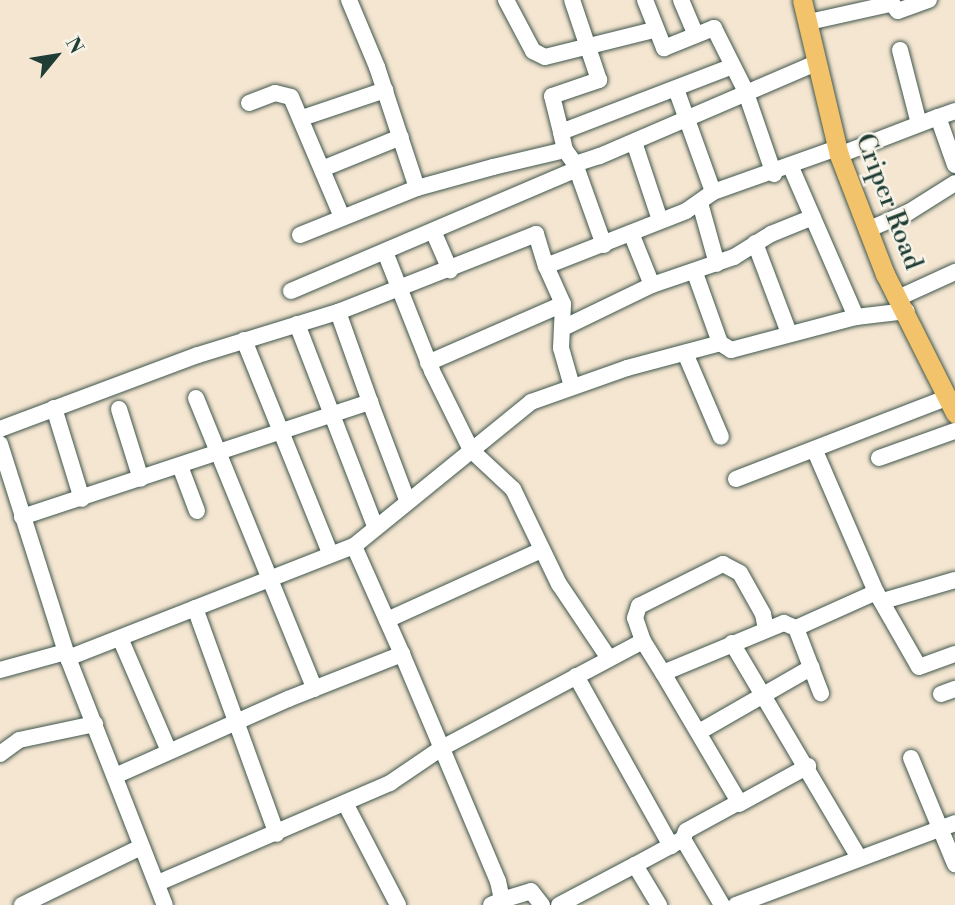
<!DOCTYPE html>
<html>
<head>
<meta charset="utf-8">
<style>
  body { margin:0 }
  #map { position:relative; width:955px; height:905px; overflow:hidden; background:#f5e6d1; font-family:"Libre Bodoni",serif }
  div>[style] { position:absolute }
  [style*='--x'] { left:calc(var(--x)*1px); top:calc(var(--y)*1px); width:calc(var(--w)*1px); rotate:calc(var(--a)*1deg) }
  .roads { filter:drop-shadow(0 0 2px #3f564c) drop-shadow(0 0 2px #3f564c) }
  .minor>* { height:16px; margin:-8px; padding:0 8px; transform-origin:8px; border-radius:8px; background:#fff }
  .major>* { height:19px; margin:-9.5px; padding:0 9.5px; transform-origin:9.5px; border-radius:9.5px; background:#f2c36a }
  span { translate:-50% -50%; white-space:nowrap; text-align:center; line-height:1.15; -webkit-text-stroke:5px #f7f3e8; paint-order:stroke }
  .street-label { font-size:26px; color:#1f3d34 }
  .north { position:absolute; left:21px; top:21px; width:70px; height:70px; -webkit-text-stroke:5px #f7f3e8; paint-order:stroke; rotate:60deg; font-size:19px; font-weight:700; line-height:28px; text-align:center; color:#1f3d34 }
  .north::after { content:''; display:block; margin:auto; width:24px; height:32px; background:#1f3d34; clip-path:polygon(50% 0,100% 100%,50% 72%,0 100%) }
</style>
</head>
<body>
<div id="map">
  <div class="roads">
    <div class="minor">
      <div style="--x:349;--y:0;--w:73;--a:67.3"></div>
      <div style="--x:377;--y:67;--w:127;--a:71.7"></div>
      <div style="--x:506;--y:0;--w:58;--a:62.1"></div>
      <div style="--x:533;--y:51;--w:13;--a:27"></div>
      <div style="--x:545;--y:57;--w:111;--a:-14"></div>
      <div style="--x:645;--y:0;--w:52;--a:68.4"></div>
      <div style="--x:664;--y:48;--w:54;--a:-21.8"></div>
      <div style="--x:714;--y:28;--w:69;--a:63.4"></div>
      <div style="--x:745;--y:90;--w:89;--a:71"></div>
      <div style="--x:681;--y:0;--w:36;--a:67"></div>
      <div style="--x:889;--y:0;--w:14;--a:51"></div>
      <div style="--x:898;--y:11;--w:33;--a:-20"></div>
      <div style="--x:809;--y:22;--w:83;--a:-12.5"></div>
      <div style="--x:900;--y:50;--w:76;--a:75.6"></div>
      <div style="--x:676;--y:89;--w:109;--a:70.2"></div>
      <div style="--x:249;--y:103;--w:28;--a:-21"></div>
      <div style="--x:275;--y:93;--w:16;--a:14"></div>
      <div style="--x:291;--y:97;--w:130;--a:67"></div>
      <div style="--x:938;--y:117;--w:18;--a:-19"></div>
      <div style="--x:302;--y:118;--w:88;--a:-18.6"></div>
      <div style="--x:561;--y:132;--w:37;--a:-104"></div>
      <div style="--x:552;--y:96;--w:50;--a:-18.8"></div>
      <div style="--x:599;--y:80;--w:84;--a:-108.6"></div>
      <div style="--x:634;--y:142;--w:82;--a:71.6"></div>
      <div style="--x:565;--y:150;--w:18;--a:-103"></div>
      <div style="--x:561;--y:132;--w:181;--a:-21"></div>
      <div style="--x:839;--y:155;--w:106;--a:-21"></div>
      <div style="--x:938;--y:117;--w:51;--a:70.5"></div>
      <div style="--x:575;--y:164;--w:86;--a:70.3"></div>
      <div style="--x:790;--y:165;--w:166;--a:66.5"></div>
      <div style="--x:322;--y:169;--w:85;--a:-22.1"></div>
      <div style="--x:700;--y:203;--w:63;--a:74.4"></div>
      <div style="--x:867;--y:230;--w:46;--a:-23.2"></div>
      <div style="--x:909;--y:212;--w:54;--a:-32.2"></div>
      <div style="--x:433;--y:231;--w:43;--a:66.4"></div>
      <div style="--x:631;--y:233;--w:56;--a:68"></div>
      <div style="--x:300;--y:235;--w:126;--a:-21.9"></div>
      <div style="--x:417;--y:188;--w:79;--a:-15.4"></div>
      <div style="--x:493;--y:167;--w:74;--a:-13.3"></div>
      <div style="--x:565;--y:150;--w:17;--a:54"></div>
      <div style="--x:575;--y:164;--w:26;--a:-18"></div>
      <div style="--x:600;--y:156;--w:237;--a:-23.3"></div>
      <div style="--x:755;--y:243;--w:96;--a:69.3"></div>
      <div style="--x:385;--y:252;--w:128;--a:68.4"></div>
      <div style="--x:432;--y:371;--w:88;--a:63.7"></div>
      <div style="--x:471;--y:450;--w:57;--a:42.9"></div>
      <div style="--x:513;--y:489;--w:106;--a:64.2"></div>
      <div style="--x:559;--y:584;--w:88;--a:56.1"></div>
      <div style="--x:546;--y:266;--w:42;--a:65.9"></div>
      <div style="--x:563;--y:304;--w:44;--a:92.6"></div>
      <div style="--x:561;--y:348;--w:40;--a:74"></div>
      <div style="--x:695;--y:273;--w:74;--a:70.3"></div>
      <div style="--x:291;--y:291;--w:311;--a:-23.1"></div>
      <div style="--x:898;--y:298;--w:63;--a:-24.5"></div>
      <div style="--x:338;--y:312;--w:96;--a:70.4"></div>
      <div style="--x:297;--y:324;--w:217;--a:68.9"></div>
      <div style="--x:563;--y:328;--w:99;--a:-25.8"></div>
      <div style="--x:652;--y:285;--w:87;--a:-18.9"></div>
      <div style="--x:734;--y:257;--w:44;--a:-31.9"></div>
      <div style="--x:771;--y:234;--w:45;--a:-22"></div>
      <div style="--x:244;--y:340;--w:230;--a:68"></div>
      <div style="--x:685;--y:353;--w:91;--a:66.8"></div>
      <div style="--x:428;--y:363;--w:147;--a:-23.6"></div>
      <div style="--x:196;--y:398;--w:314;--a:67.8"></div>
      <div style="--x:54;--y:408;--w:95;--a:72.9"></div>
      <div style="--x:119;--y:409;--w:73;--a:72.6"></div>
      <div style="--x:0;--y:429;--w:211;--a:-20.5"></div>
      <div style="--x:198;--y:355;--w:146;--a:-17.1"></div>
      <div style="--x:338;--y:312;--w:213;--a:-21.5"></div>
      <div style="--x:536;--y:234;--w:34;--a:73"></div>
      <div style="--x:546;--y:266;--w:150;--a:-21.4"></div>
      <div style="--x:686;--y:211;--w:33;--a:-35"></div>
      <div style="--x:713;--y:192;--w:132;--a:-19.5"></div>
      <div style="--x:0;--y:444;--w:225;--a:72.4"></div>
      <div style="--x:68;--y:658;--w:265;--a:68.6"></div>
      <div style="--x:815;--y:451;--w:154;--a:66.6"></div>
      <div style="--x:879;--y:458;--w:81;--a:-19.6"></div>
      <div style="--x:180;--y:466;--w:48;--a:69.3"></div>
      <div style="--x:736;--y:479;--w:228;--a:-21.1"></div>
      <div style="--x:22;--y:517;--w:367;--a:-18.3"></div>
      <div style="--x:370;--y:402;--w:105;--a:69.3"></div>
      <div style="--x:883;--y:601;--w:75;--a:-16.3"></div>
      <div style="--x:195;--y:608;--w:240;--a:70.1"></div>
      <div style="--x:387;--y:620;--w:169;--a:-24.4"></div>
      <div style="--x:796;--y:628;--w:70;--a:69"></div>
      <div style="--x:120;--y:638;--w:123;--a:66.6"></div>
      <div style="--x:643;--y:641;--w:24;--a:-109"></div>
      <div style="--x:635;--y:618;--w:13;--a:-72"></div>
      <div style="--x:639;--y:606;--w:94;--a:-26.6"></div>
      <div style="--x:723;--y:564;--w:19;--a:28"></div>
      <div style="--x:740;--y:573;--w:47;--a:60.7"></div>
      <div style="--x:763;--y:614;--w:16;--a:79"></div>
      <div style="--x:732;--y:643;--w:250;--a:59.4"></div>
      <div style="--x:402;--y:654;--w:246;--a:67.1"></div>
      <div style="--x:498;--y:881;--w:19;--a:78"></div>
      <div style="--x:502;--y:900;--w:12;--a:156"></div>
      <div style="--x:68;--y:658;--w:307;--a:-21.4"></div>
      <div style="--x:354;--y:546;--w:228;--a:-39.1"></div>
      <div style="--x:531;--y:402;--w:102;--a:-19.5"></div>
      <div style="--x:627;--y:368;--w:96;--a:-15"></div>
      <div style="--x:720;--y:343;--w:13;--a:32"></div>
      <div style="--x:731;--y:350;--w:129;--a:-14.8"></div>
      <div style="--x:856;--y:317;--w:51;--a:-6.7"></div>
      <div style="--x:0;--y:670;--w:68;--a:-15.3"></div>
      <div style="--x:663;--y:673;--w:150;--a:59.5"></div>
      <div style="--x:739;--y:802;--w:60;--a:151.3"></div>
      <div style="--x:686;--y:831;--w:9;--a:111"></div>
      <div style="--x:576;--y:676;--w:195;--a:60.8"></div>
      <div style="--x:941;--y:694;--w:15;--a:-20"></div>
      <div style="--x:699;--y:732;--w:130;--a:-29.9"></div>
      <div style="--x:0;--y:754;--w:24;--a:-36"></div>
      <div style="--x:19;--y:740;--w:78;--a:-11.9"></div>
      <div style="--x:911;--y:758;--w:115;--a:67.5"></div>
      <div style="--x:115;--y:776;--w:189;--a:-24"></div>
      <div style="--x:288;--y:699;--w:123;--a:-21.5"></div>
      <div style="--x:402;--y:654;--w:118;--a:-114"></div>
      <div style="--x:345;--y:803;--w:115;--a:62.5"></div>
      <div style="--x:739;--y:804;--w:79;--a:-28.8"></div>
      <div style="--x:635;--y:865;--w:55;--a:-28.4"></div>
      <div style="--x:683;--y:839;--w:77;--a:59.4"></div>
      <div style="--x:158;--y:883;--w:253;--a:-23.3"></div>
      <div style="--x:390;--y:783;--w:60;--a:-34.2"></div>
      <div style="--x:440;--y:749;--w:230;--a:-28"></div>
      <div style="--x:643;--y:641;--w:38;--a:58"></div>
      <div style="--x:663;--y:673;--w:131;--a:-22.5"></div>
      <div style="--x:784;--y:623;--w:13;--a:23"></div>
      <div style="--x:796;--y:628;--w:88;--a:-24.2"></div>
      <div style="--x:876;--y:592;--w:86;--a:60.2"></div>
      <div style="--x:919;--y:667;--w:38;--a:-20"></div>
      <div style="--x:22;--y:905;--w:130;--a:-26"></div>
      <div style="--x:502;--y:905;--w:5;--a:-90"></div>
      <div style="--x:502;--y:900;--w:30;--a:-17"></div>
      <div style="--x:531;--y:891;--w:18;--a:52"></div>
      <div style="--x:559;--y:905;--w:86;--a:-27.8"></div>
      <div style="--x:635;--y:865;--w:47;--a:59"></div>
      <div style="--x:736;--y:905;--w:234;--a:-20.5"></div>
    </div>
    <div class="major">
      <div style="--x:802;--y:0;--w:159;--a:76.6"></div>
      <div style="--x:839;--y:155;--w:128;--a:68.9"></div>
      <div style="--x:885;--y:274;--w:156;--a:63.3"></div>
    </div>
  </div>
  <div class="street-label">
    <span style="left:888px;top:202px;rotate:69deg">Criper Road</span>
  </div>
  <div class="north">N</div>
</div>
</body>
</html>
